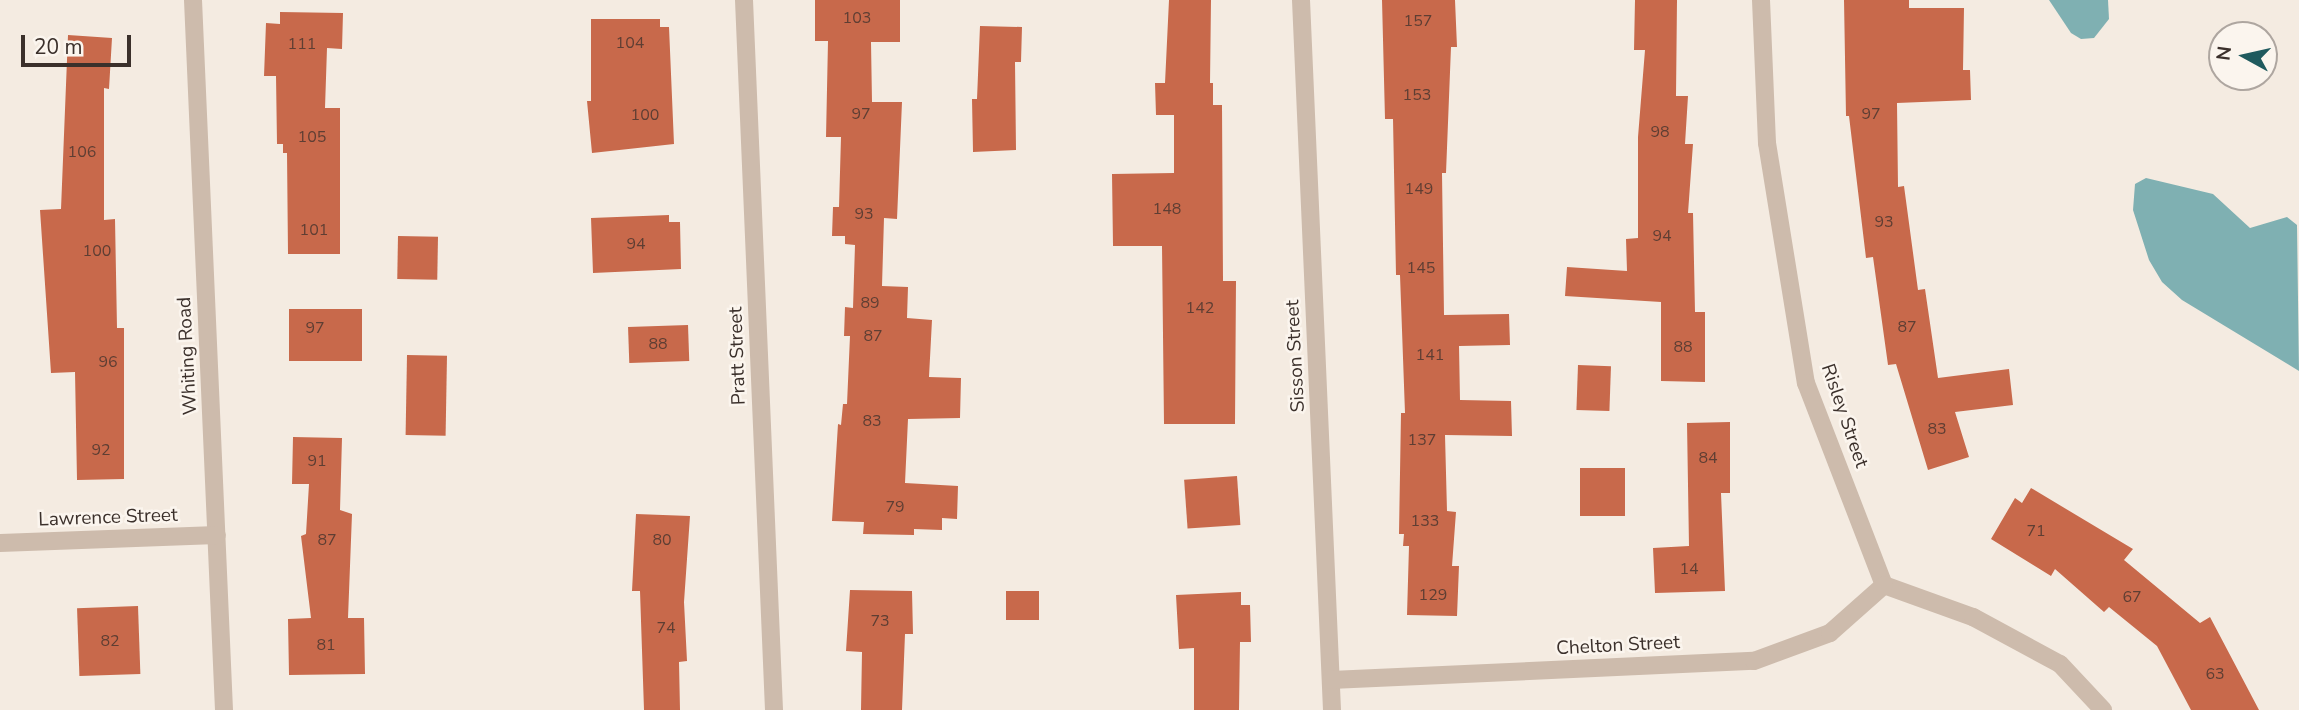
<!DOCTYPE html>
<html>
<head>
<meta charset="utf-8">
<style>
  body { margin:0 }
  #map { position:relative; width:2299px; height:710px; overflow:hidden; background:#f4ebe1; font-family:"Nunito Sans",sans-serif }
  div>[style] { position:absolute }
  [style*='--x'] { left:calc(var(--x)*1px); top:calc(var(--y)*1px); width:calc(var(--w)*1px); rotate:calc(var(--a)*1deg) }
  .water>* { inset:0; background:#7fb0b2 }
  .building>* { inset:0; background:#c8694b; transform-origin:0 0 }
  .street>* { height:18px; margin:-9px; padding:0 9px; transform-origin:9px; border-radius:9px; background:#cdbbac }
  span { translate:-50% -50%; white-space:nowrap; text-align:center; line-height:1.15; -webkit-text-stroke:5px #fbf5ee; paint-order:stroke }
  .number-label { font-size:16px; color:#5e3e33 }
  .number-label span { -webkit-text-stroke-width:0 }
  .street-label { font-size:19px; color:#3b302b }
  .north { position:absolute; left:2208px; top:21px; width:70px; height:70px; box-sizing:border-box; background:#fbf5ee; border:2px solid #aea6a0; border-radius:50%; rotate:278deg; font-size:19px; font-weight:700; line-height:28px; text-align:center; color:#3b302b }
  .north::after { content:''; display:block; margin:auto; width:24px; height:32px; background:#1f5a5e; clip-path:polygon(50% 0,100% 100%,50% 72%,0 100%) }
  .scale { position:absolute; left:21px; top:35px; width:110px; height:32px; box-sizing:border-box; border:4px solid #3b302b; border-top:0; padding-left:9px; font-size:21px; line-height:24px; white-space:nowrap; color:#3b302b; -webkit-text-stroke:5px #fbf5ee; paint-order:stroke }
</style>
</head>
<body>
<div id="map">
  <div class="water">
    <div style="clip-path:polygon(2049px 0,2108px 0,2109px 19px,2094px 38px,2081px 39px,2071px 33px)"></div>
    <div style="clip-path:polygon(2146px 178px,2213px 194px,2250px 228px,2287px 217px,2297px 225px,2299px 371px,2182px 300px,2162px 282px,2149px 260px,2133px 210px,2135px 184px)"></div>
  </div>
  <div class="building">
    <div style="clip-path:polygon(815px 0,900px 0,900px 42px,871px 42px,872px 102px,902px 102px,897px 219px,884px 218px,882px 286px,908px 287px,907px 318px,932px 320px,929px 377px,961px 378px,960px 418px,908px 419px,905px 483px,958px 486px,957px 519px,942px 518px,942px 530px,914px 529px,914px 535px,863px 534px,864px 522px,832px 521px,838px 424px,841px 425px,843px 404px,847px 404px,850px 336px,844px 336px,845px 307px,853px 308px,855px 245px,845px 244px,845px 236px,832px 236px,833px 207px,839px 207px,841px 137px,826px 137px,828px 41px,815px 41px)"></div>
    <div style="clip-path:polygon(1169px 0,1211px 0,1210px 83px,1213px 83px,1213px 105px,1222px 105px,1223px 281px,1236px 281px,1235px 424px,1164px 424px,1162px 246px,1113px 246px,1112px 174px,1174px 173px,1174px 115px,1156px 115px,1155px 83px,1165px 83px)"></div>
    <div style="clip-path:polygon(1382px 0,1455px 0,1457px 47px,1451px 47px,1446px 173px,1442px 173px,1444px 315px,1509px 314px,1510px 345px,1459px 346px,1460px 400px,1511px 401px,1512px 436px,1445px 435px,1447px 511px,1456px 512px,1452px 566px,1459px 566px,1457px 616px,1407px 615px,1409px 546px,1403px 546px,1404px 534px,1399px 534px,1401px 413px,1405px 413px,1400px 275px,1396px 275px,1393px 119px,1385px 119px)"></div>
    <div style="clip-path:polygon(1635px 0,1677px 0,1676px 96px,1688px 96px,1685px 144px,1693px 144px,1688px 213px,1693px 213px,1695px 312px,1705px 312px,1705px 382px,1661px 381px,1661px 302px,1565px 296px,1567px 267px,1627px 271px,1626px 239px,1638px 238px,1638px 137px,1645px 50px,1634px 50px)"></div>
    <div style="clip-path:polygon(1844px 0,1909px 0,1909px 8px,1964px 8px,1963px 70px,1970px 70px,1971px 100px,1897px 103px,1898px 187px,1904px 186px,1918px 290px,1925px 289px,1938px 378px,2009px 369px,2013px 405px,1955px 412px,1969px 457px,1928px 470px,1896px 364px,1888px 365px,1873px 257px,1866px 258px,1849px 116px,1846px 116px)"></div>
    <div style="clip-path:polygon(280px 12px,343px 13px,342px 49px,327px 48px,325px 108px,340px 108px,340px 254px,288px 254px,287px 153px,283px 153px,283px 144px,277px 144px,276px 76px,264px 76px,266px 23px,280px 24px)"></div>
    <div style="clip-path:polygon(591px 19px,660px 19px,660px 27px,669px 27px,674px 144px,592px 153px,587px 101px,591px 101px)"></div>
    <div style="clip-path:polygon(980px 26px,1022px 27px,1021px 62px,1015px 62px,1016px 150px,973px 152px,972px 99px,977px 99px)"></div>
    <div style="clip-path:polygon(68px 35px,112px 38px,109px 89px,104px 88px,104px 220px,115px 219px,117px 328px,124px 328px,124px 479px,77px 480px,75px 372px,51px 373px,40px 210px,61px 209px)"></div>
    <div style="clip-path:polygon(669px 215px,669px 222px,680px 222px,681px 269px,593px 273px,591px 218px)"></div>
    <div style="left:398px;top:236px;width:40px;height:43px;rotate:1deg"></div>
    <div style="left:362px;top:309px;width:52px;height:73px;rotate:90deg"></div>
    <div style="left:688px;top:325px;width:36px;height:60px;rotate:88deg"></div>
    <div style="left:407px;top:355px;width:40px;height:80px;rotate:1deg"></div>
    <div style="left:1578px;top:365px;width:33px;height:45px;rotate:2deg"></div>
    <div style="clip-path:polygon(1730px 422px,1730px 493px,1721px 493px,1725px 591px,1655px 593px,1653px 548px,1689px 546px,1687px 423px)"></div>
    <div style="clip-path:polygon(293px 437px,342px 438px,340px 510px,352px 514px,348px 618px,364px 618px,365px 674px,289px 675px,288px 619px,311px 618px,301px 536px,306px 534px,309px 484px,292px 484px)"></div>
    <div style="left:1580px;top:468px;width:45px;height:48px"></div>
    <div style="left:1237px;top:476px;width:49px;height:53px;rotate:86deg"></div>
    <div style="clip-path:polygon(2031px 488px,2133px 549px,2124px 560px,2200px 623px,2210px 617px,2259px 710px,2191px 710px,2157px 646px,2109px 607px,2104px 612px,2055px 569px,2051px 576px,1991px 539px,2015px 498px,2022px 503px)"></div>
    <div style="clip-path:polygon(636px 514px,690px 516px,684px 602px,687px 661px,679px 662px,680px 710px,644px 710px,640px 591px,632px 591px)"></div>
    <div style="clip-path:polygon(850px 590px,912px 591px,913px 634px,905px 634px,902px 710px,861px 710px,862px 652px,846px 651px)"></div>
    <div style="left:1006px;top:591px;width:33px;height:29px"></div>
    <div style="clip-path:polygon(1241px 592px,1241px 605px,1250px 605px,1251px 642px,1240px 642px,1239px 710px,1194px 710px,1194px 648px,1179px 649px,1176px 595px)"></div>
    <div style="left:138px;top:606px;width:68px;height:61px;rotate:88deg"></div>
  </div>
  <div class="street">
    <div style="--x:193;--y:0;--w:711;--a:87.5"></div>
    <div style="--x:744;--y:0;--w:711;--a:87.58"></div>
    <div style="--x:1301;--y:0;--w:711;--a:87.5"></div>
    <div style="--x:1761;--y:0;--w:143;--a:87.6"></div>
    <div style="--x:1767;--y:143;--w:243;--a:80.8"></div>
    <div style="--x:1806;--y:383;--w:217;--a:68.9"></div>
    <div style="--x:1884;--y:585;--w:95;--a:19.8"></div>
    <div style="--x:1973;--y:617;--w:99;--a:28.4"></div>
    <div style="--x:2060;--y:664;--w:63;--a:46.9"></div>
    <div style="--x:0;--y:543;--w:217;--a:-2.1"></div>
    <div style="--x:1331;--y:680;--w:423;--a:-2.6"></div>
    <div style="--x:1754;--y:661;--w:81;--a:-20.2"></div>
    <div style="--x:1830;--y:633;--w:72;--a:-41.6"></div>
  </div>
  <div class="number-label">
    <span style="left:857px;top:18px">103</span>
    <span style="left:1418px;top:21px">157</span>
    <span style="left:630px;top:43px">104</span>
    <span style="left:302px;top:44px">111</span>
    <span style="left:1417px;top:95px">153</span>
    <span style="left:861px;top:114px">97</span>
    <span style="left:1871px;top:114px">97</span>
    <span style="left:645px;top:115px">100</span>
    <span style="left:1660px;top:132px">98</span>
    <span style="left:312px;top:137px">105</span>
    <span style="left:82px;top:152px">106</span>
    <span style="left:1419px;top:189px">149</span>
    <span style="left:1167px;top:209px">148</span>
    <span style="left:864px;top:214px">93</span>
    <span style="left:1884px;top:222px">93</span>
    <span style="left:314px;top:230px">101</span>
    <span style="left:1662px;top:236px">94</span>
    <span style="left:636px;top:244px">94</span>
    <span style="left:97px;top:251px">100</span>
    <span style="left:1421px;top:268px">145</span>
    <span style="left:870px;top:303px">89</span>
    <span style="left:1200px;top:308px">142</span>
    <span style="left:1907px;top:327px">87</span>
    <span style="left:315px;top:328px">97</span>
    <span style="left:873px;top:336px">87</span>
    <span style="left:658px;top:344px">88</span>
    <span style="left:1683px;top:347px">88</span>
    <span style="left:1430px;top:355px">141</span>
    <span style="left:108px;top:362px">96</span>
    <span style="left:872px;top:421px">83</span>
    <span style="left:1937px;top:429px">83</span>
    <span style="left:1422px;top:440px">137</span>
    <span style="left:101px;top:450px">92</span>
    <span style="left:1708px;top:458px">84</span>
    <span style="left:317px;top:461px">91</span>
    <span style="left:895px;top:507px">79</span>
    <span style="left:1425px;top:521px">133</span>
    <span style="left:2036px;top:531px">71</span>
    <span style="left:327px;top:540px">87</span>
    <span style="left:662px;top:540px">80</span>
    <span style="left:1689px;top:569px">14</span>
    <span style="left:1433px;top:595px">129</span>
    <span style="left:2132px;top:597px">67</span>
    <span style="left:880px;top:621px">73</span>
    <span style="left:666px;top:628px">74</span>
    <span style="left:110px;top:641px">82</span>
    <span style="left:326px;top:645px">81</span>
    <span style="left:2215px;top:674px">63</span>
  </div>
  <div class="street-label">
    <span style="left:188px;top:356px;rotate:-93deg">Whiting Road</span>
    <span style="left:738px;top:356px;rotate:-92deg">Pratt Street</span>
    <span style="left:1296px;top:356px;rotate:-93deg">Sisson Street</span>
    <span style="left:1844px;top:416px;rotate:71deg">Risley Street</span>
    <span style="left:108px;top:518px;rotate:-2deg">Lawrence Street</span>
    <span style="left:1618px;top:646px;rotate:-3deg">Chelton Street</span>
  </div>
  <div class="north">N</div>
  <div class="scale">20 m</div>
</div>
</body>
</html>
